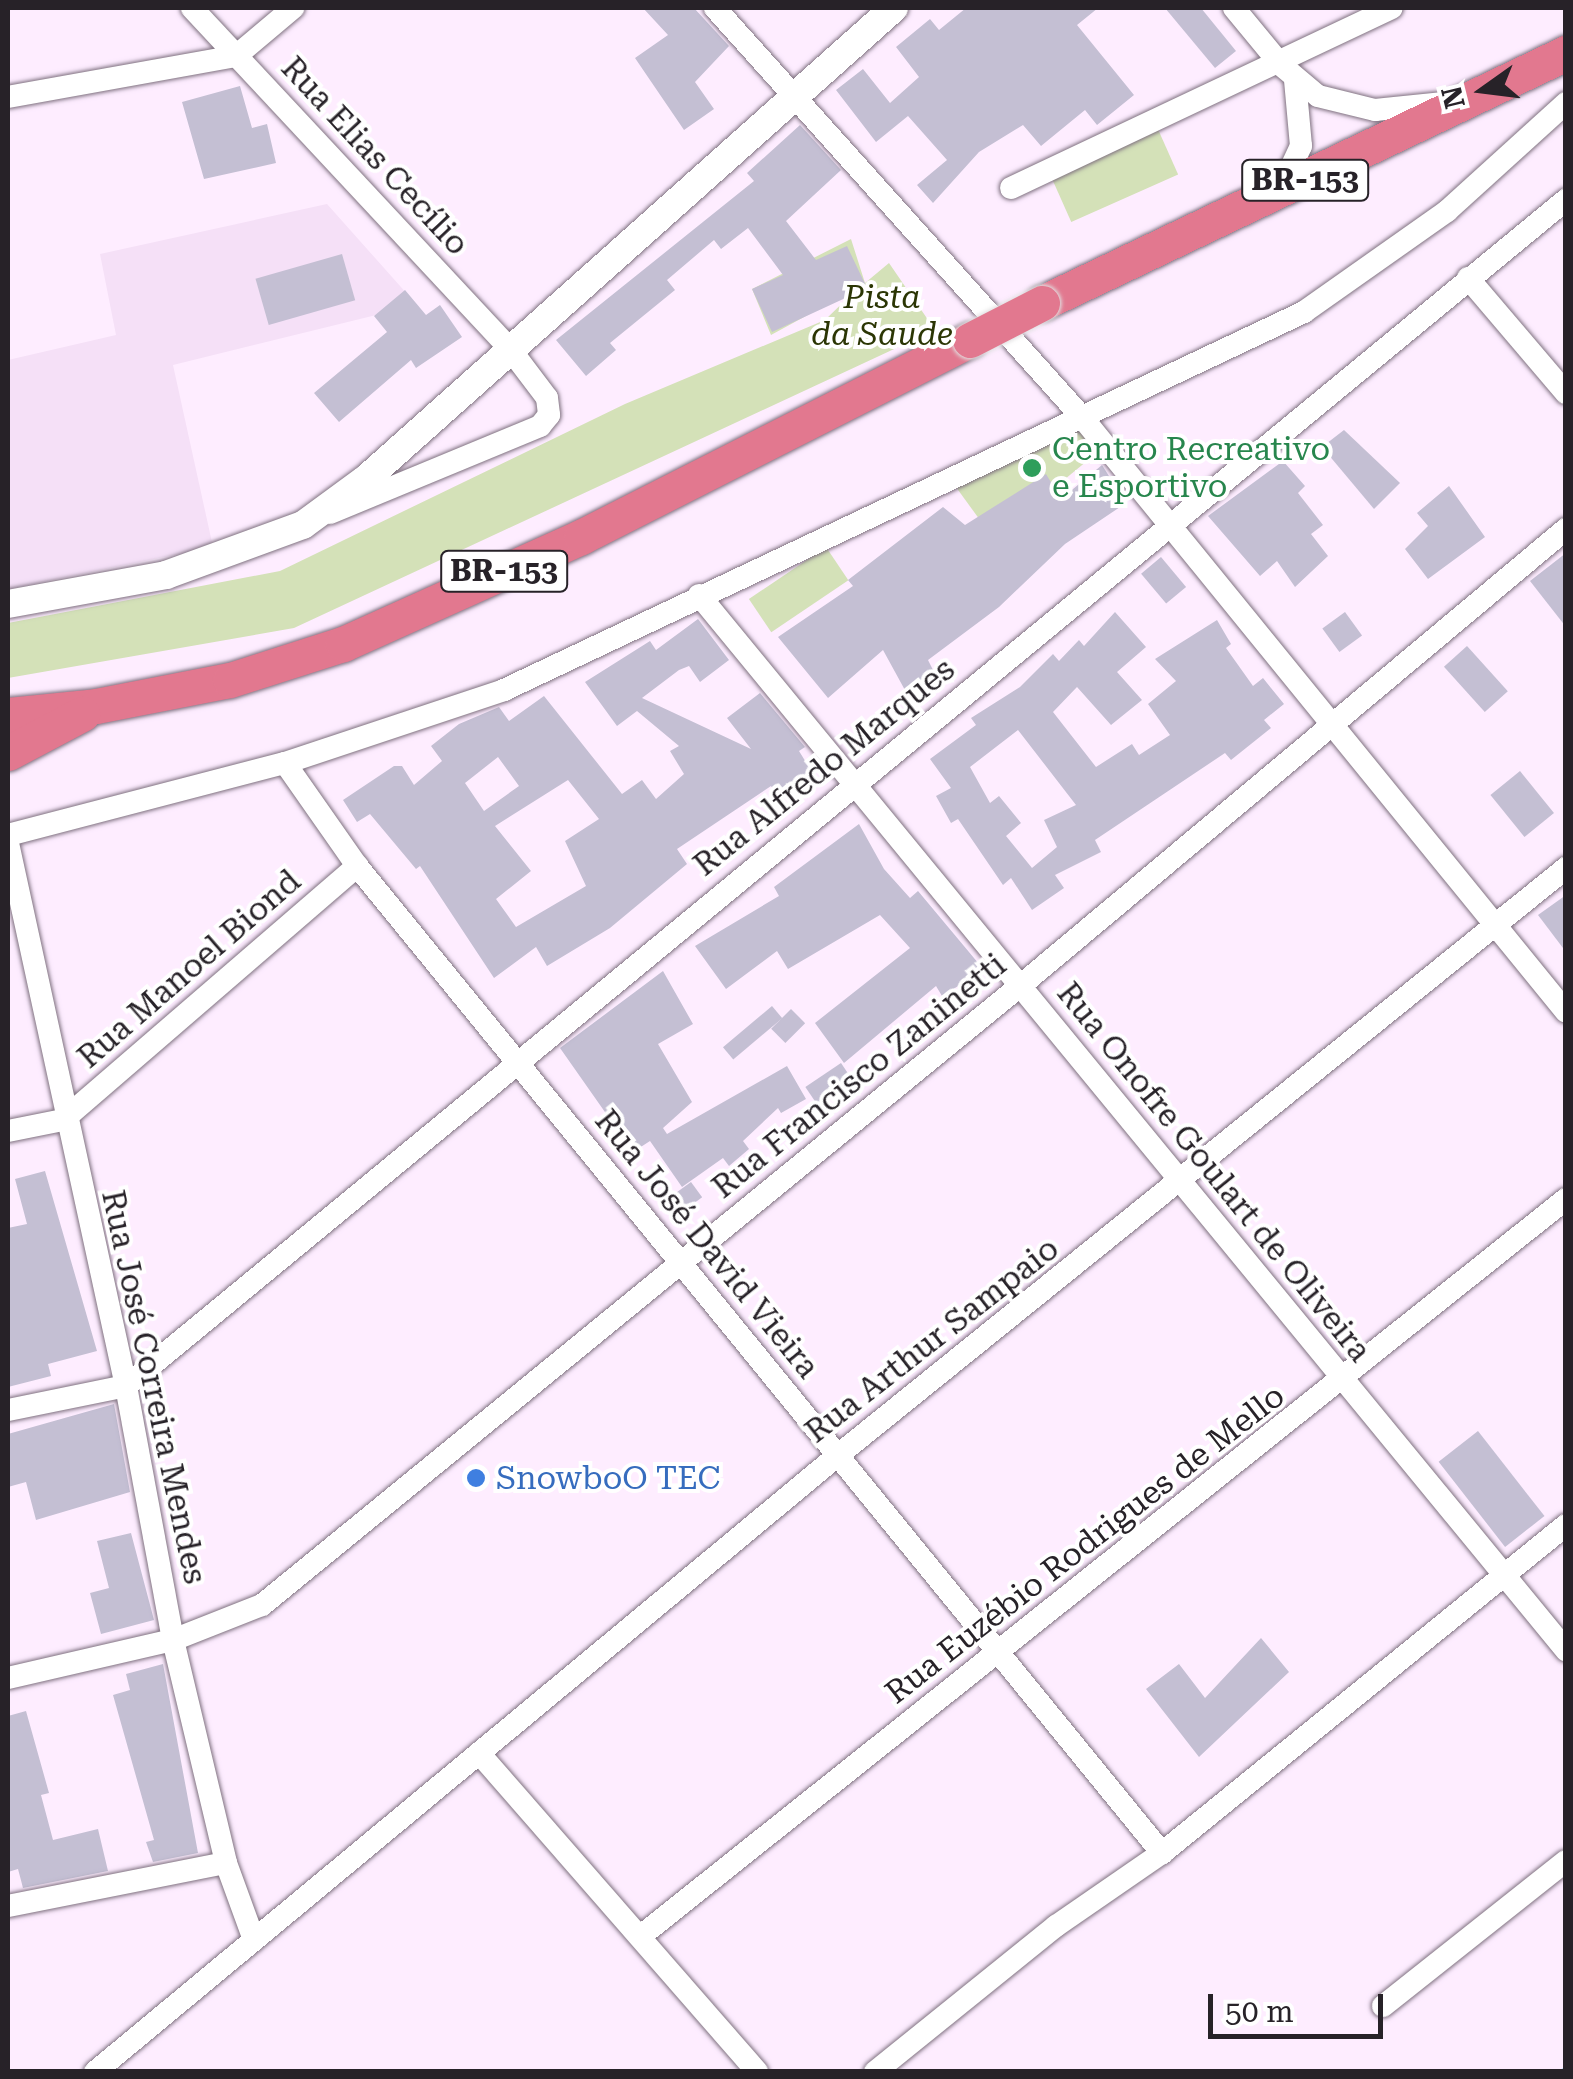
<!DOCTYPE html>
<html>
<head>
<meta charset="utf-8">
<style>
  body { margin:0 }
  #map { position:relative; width:1573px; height:2079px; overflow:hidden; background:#feedff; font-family:"Roboto Serif",serif }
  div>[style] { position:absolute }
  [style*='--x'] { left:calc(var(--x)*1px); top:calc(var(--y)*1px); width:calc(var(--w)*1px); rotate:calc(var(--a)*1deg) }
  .built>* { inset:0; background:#f5e0f7 }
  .green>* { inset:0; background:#d4e1b8; transform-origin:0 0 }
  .stream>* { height:8px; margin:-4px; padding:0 4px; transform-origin:4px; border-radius:4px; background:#a6d4ee }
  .building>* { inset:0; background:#c4bfd3; transform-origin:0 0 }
  .roads { filter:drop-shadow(0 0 2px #7f7180) drop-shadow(0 0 2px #7f7180) }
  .minor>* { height:22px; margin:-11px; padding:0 11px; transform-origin:11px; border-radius:11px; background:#fff }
  .tertiary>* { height:28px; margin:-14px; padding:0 14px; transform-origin:14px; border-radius:14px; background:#fff }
  .trunk>* { height:35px; margin:-17.5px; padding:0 17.5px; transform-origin:17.5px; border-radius:17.5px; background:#e2788f }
  .bridges { filter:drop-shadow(0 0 2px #e1e0e1) drop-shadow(0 0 2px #e1e0e1) }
  .trunk-bridge>* { height:35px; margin:-17.5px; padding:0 17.5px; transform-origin:17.5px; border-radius:17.5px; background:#e2788f }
  .dots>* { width:28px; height:28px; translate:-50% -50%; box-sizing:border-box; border:5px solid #fff; border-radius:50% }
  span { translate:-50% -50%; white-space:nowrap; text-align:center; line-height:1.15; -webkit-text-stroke:8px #fff; paint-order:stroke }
  .shield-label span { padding:2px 8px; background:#fff; border:2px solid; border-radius:8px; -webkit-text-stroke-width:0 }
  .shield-label { font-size:30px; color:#272228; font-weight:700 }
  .street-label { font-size:32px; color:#272228 }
  .park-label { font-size:32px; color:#2b3604; font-style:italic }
  .leisure-label { font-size:32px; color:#27864d }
  .left { translate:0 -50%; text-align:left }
  .shop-label { font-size:32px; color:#366cbe }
  .frame { position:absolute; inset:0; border:10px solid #272228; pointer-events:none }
  .north { position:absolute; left:1433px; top:40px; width:100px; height:100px; -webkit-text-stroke:8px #fff; paint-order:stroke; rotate:256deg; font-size:28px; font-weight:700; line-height:40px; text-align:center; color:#272228 }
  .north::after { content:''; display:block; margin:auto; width:35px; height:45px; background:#272228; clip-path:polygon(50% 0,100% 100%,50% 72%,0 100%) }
  .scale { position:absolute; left:1208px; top:1994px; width:175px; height:45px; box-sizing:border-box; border:5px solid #272228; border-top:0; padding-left:12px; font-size:30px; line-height:35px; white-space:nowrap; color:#272228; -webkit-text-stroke:8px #fff; paint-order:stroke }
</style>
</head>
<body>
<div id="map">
  <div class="built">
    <div style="clip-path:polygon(327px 204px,417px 305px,173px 365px,213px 547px,8px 589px,8px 360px,116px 335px,100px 254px)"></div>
  </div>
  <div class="green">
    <div style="left:1157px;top:127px;width:52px;height:117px;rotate:66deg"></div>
    <div style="clip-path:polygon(851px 239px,865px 283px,889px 263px,935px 330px,294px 628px,8px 678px,8px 623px,280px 571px,625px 404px,825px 320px,859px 287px,771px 335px,752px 289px)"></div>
    <div style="clip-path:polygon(1078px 424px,1098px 452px,993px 538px,953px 483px)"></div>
    <div style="left:826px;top:547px;width:40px;height:93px;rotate:56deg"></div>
  </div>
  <div class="stream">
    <div style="--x:1564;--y:2072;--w:2;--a:-27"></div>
  </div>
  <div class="building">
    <div style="clip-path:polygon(643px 8px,694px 8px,729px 46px,695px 82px,714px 109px,684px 130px,635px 58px,668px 35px)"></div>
    <div style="clip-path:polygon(966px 8px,1098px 8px,1077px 25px,1134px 95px,1097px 125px,1085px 110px,1041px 146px,1023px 125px,979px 152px,933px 203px,917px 185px,947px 160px,908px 116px,876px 142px,836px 90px,863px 69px,890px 103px,919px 77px,896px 47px,930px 19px,939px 30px)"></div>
    <div style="clip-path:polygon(1165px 8px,1201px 8px,1236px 51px,1215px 68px)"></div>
    <div style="clip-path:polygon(240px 86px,252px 128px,267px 124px,276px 163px,204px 179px,182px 102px)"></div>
    <div style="clip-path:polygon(800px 125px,841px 170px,786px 221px,816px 260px,847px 246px,867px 288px,772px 332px,752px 289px,783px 275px,748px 228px,721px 249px,714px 240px,667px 280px,675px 290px,610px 343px,616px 350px,586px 376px,556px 340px,754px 181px,747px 173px)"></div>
    <div style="left:342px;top:254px;width:48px;height:90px;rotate:74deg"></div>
    <div style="clip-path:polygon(405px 290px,426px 315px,440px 305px,462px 337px,416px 368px,411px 360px,339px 422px,314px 393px,387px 332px,374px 316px)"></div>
    <div style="clip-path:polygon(1344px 430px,1400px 483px,1374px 509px,1322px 447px)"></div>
    <div style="clip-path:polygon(1283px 461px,1305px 486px,1298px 493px,1323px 525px,1311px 534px,1328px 556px,1295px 587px,1277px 561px,1260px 576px,1208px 516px)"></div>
    <div style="clip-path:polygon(1102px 465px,1126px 503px,1065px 544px,999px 607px,928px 660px,936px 676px,906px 692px,883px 650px,828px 698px,778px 637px,853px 586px,848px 580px,943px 507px,965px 525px,1046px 474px,1061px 499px)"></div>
    <div style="clip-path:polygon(1449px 486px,1485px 537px,1428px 579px,1405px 549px,1428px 526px,1417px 513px)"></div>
    <div style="clip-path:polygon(1566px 553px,1566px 627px,1530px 581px)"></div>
    <div style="left:1161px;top:557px;width:39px;height:26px;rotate:50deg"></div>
    <div style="clip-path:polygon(evenodd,1115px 612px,1146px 647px,1117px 672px,1142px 700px,1111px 725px,1077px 687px,1053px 712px,1096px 767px,1132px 744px,1139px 755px,1170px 735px,1148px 704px,1176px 681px,1155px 659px,1217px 620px,1231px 644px,1226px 648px,1253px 686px,1263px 678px,1284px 704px,1264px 720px,1271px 728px,1231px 760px,1225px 753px,1095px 840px,1101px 852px,1055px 875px,1064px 888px,1032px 910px,1011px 878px,1003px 885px,958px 819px,951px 823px,936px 796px,951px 788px,930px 759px,976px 725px,971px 718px,1020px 687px,1053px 654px,1059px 661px,1079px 640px,1084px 646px,1115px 612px,1018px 730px,1076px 805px,1044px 820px,1057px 847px,1032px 868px,1006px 836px,1021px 823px,999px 796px,990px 803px,970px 767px,1018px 730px)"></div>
    <div style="left:1345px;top:612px;width:29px;height:28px;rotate:54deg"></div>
    <div style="clip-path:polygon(evenodd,698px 619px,729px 660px,700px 682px,689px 666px,679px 670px,642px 698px,751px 749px,727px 718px,760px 693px,805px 747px,799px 751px,812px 772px,776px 794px,771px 786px,677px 849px,687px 864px,610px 928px,547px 966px,536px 947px,494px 978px,420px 866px,416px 869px,370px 814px,357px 822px,343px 800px,394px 766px,402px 766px,414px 785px,442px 761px,431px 746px,459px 724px,499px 707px,509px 721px,544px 696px,622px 794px,642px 780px,656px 799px,684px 774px,670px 751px,679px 746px,637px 711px,617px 726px,585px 682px,650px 641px,656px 650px,698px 619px,498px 757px,519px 786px,484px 811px,465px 783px,498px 757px,698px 619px,568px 780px,599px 819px,565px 841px,586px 886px,516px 927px,496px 899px,531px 871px,495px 826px,568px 780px)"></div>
    <div style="left:1467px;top:646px;width:61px;height:31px;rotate:48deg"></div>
    <div style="left:1520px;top:771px;width:54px;height:38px;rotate:51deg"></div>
    <div style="clip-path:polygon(859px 824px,884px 869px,910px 898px,918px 891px,984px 970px,942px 996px,936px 986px,844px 1063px,815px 1023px,910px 948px,880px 915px,788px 969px,777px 951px,726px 989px,695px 946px,779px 896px,774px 887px)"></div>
    <div style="clip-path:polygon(1566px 895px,1566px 952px,1538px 915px)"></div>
    <div style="clip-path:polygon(663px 971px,693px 1024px,658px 1044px,692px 1102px,663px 1128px,667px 1134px,787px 1066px,806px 1099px,781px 1113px,778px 1108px,743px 1141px,749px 1149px,729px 1166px,723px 1158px,682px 1187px,650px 1141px,633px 1152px,560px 1048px)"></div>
    <div style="left:772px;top:1006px;width:16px;height:64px;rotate:50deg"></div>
    <div style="left:791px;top:1009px;width:20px;height:28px;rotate:45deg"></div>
    <div style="left:841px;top:1063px;width:22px;height:43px;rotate:56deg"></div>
    <div style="clip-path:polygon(45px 1171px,97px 1351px,48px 1364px,51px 1376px,8px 1387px,8px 1228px,27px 1224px,15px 1179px)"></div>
    <div style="left:691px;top:1182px;width:19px;height:27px;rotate:54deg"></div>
    <div style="clip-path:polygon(114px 1404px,130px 1492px,36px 1520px,26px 1482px,8px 1487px,8px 1434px)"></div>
    <div style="left:1478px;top:1431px;width:108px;height:50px;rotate:52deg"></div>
    <div style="clip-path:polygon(131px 1533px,154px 1620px,101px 1634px,90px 1593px,109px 1588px,97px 1541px)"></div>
    <div style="clip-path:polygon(1261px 1638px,1289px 1672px,1199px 1757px,1146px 1689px,1179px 1664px,1205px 1698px)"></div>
    <div style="clip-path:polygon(163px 1664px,198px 1853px,153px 1862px,146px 1842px,154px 1840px,113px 1695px,130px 1690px,126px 1674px)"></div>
    <div style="clip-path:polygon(26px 1711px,49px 1793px,41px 1795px,53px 1840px,98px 1829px,108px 1871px,23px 1888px,18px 1869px,8px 1872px,8px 1716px)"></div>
  </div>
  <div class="roads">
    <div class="minor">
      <div style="--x:192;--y:8;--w:466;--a:47"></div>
      <div style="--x:510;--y:349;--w:61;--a:52.9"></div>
      <div style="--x:547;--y:398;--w:17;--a:83"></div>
      <div style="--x:549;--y:415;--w:14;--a:129"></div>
      <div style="--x:540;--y:426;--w:227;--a:157.5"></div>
      <div style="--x:715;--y:8;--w:548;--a:48.11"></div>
      <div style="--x:1081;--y:416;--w:768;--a:50.86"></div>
      <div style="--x:1234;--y:8;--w:74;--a:50.5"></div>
      <div style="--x:1281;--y:65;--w:48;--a:40"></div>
      <div style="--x:1318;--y:96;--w:59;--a:13.8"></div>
      <div style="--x:1375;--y:110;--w:69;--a:-5.8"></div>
      <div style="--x:8;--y:97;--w:232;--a:-10.2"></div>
      <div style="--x:236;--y:56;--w:75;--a:-40.1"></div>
      <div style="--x:1011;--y:188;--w:421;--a:-25.3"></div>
      <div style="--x:1280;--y:191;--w:50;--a:-65"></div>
      <div style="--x:1301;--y:146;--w:66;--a:-95.2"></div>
      <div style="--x:1468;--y:278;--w:151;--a:49.6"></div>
      <div style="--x:699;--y:595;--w:1366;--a:50.59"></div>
      <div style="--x:285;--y:763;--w:126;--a:55"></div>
      <div style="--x:357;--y:866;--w:1274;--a:50.8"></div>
      <div style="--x:8;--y:835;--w:286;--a:-14.6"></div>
      <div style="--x:285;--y:763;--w:231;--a:-18.4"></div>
      <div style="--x:504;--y:690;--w:885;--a:-25.29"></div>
      <div style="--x:1304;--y:312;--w:175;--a:-35.2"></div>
      <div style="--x:1447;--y:211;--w:161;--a:-42.2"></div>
      <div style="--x:8;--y:843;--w:556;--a:77.74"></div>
      <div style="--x:126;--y:1386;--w:258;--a:79.5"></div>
      <div style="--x:173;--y:1640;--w:229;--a:76.6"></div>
      <div style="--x:226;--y:1863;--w:82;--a:70"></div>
      <div style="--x:8;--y:1131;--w:56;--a:-11.3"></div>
      <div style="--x:63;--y:1120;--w:389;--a:-40.8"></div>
      <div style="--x:8;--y:1410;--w:120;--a:-11.5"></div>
      <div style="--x:126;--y:1386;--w:1866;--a:-39.48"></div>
      <div style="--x:8;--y:1678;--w:169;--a:-13"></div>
      <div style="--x:173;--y:1640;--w:96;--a:-21.5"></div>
      <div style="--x:262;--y:1605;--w:979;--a:-39.24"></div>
      <div style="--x:1020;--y:986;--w:712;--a:-39.93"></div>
      <div style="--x:479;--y:1753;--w:423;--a:48.9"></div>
      <div style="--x:8;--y:1906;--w:222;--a:-11.2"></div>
      <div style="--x:642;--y:1935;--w:1181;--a:-38.54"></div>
      <div style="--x:1383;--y:2006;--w:233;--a:-38.4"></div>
      <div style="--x:95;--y:2072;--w:964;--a:-39.7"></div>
      <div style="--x:837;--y:1456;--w:937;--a:-38.89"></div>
      <div style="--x:875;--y:2072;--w:233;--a:-38.9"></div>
      <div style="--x:1056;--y:1926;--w:129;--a:-34.6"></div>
      <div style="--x:1162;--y:1853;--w:520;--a:-39.07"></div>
    </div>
    <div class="tertiary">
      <div style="--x:8;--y:604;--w:161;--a:-10.4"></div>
      <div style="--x:166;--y:575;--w:146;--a:-20.1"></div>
      <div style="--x:303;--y:525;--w:79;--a:-36.3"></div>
      <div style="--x:367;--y:478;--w:706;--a:-41.73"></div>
    </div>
    <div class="trunk">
      <div style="--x:1042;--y:303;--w:581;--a:-25.51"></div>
      <div style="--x:8;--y:715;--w:88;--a:-5.8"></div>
      <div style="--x:96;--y:706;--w:136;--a:-11"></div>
      <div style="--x:230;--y:680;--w:119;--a:-17.7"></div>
      <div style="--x:343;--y:644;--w:261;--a:-24.2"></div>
      <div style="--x:581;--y:537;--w:436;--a:-26.9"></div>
      <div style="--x:8;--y:753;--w:84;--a:-27.8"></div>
    </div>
  </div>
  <div class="bridges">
    <div class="trunk-bridge">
      <div style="--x:970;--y:340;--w:81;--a:-27.2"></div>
    </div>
  </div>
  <div class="dots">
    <div style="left:1032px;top:468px;background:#2e9e5b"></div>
    <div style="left:476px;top:1478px;background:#3f7fe0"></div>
  </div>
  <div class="shield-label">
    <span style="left:1305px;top:180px">BR-153</span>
    <span style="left:504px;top:571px">BR-153</span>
  </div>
  <div class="street-label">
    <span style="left:375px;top:156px;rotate:47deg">Rua Elias Cecílio</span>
    <span style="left:824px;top:767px;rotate:-39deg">Rua Alfredo Marques</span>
    <span style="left:189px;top:969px;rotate:-41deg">Rua Manoel Biond</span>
    <span style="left:859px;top:1076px;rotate:-39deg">Rua Francisco Zaninetti</span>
    <span style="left:1214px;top:1172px;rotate:51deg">Rua Onofre Goulart de Oliveira</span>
    <span style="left:707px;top:1244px;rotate:51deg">Rua José David Vieira</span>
    <span style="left:932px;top:1340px;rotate:-38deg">Rua Arthur Sampaio</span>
    <span style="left:154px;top:1387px;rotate:78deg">Rua José Correira Mendes</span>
    <span style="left:1085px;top:1544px;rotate:-38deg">Rua Euzébio Rodrigues de Mello</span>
  </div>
  <div class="park-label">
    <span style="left:882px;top:316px">Pista<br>da Saude</span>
  </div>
  <div class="leisure-label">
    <span class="left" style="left:1052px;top:468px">Centro Recreativo<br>e Esportivo</span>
  </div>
  <div class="shop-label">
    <span class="left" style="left:496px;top:1478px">SnowboO TEC</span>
  </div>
  <div class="frame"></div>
  <div class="north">N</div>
  <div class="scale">50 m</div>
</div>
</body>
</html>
